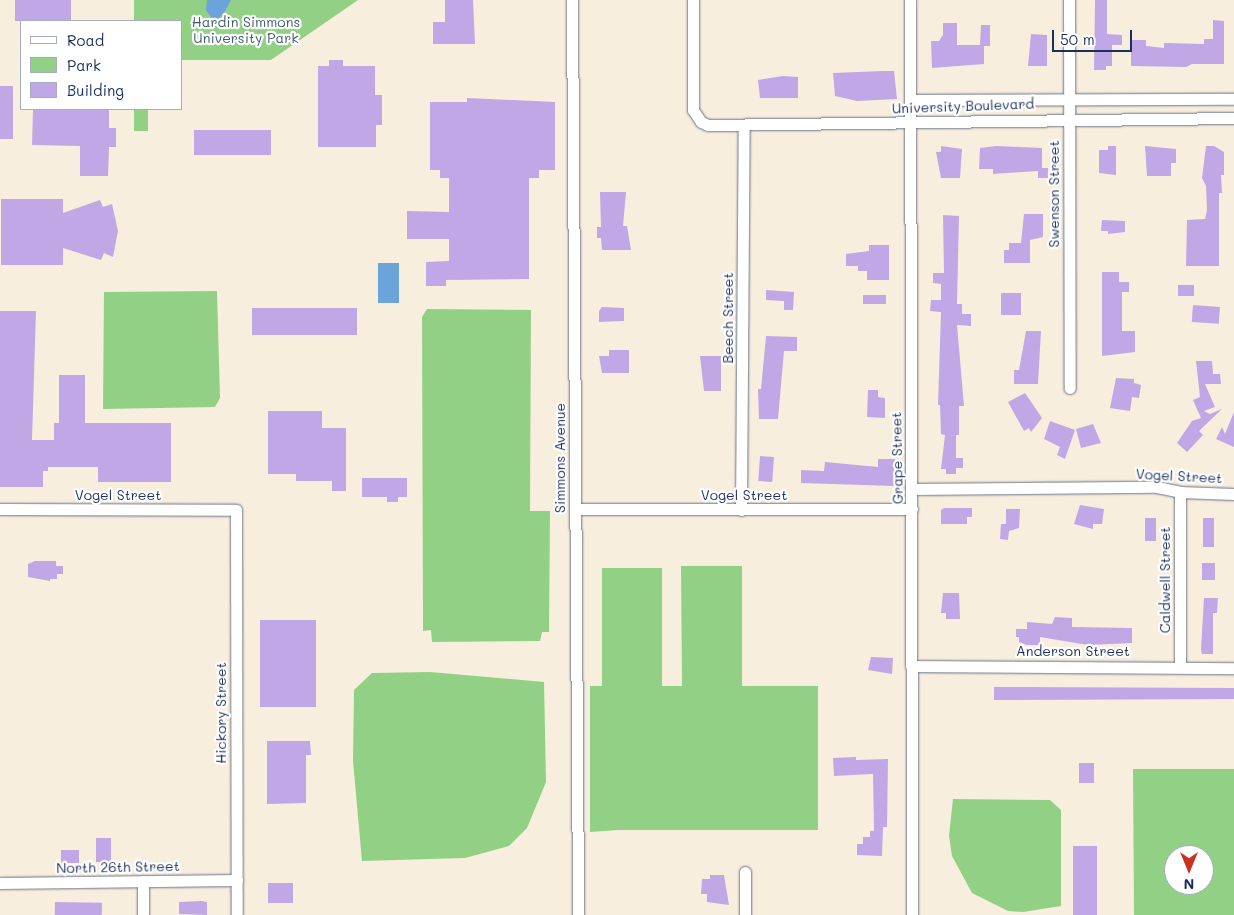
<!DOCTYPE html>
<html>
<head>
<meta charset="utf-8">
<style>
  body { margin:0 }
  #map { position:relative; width:1234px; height:915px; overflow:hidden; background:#f8eedd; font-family:Mali,sans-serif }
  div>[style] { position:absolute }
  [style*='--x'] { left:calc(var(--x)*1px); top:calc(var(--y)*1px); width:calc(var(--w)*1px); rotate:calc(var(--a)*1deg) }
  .green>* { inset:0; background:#92d086; transform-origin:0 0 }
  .water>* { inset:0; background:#6ba4da; transform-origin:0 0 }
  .building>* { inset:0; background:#c0a7e6; transform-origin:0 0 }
  .roads { filter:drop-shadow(0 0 1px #68728a) drop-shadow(0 0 1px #68728a) }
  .minor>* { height:11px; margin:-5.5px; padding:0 5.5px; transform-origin:5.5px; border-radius:5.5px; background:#fff }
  span { translate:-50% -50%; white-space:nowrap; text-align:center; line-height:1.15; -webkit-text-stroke:4.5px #fff; paint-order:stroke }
  .park-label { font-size:14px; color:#3f5f6a }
  .street-label { font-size:14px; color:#1b2f5e }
  .legend { position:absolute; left:20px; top:20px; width:162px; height:90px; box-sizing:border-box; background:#fff; border:1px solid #a4acbf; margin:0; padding:6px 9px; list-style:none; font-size:15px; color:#1b2f5e }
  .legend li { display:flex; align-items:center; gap:10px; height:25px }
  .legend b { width:25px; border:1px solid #a4acbf }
  .north { position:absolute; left:1164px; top:845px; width:50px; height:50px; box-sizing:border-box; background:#fff; border:1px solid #a4acbf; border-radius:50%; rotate:180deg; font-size:14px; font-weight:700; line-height:20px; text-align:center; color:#1b2f5e }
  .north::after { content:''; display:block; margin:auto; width:18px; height:22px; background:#c8321e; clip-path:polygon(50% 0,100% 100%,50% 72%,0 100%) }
  .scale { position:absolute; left:1052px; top:30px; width:80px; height:22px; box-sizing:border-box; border:2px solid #1b2f5e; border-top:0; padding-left:6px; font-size:15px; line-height:18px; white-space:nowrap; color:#1b2f5e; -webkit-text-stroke:4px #fff; paint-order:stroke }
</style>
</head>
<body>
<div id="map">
  <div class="green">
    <div style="clip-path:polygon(134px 0,358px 0,271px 60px,181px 60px,181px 21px,134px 21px)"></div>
    <div style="left:134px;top:109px;width:14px;height:22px"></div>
    <div style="clip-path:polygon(217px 291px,220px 398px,215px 407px,103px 409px,104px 292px)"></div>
    <div style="clip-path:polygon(427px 309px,531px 310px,530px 511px,550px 511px,549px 632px,542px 632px,540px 641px,432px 642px,431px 630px,423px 631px,422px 317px)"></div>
    <div style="clip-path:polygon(681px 566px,742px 566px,742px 686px,818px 686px,818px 830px,618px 830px,590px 832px,590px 686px,602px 686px,602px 568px,662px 568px,662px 686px,682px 686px)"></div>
    <div style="clip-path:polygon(430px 672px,544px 682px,546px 782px,527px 828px,509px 846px,465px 858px,362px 861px,353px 761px,354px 690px,372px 673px)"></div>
    <div style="clip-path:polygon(evenodd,1133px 769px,1234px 769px,1234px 915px,1134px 915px,1133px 769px,1174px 855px,1204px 855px,1204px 885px,1174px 885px,1174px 855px)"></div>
    <div style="clip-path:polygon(953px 799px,1050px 800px,1061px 810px,1061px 906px,1023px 912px,1008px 911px,972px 893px,952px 856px,949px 836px)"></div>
  </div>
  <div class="water">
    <div style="clip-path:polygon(207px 0,231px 0,223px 15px,214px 21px,206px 10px)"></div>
    <div style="left:378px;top:263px;width:21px;height:40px"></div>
  </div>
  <div class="building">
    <div style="left:15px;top:0;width:56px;height:21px"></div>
    <div style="clip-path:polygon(445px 0,473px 0,475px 44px,433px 44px,433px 22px,445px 22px)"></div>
    <div style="clip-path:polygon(1095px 0,1107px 0,1107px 34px,1122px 35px,1122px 45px,1112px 45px,1112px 66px,1106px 66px,1106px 70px,1094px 70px)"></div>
    <div style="clip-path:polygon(1213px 20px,1224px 21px,1224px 64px,1192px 64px,1186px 67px,1131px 66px,1131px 40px,1146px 40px,1146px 46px,1164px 48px,1164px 43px,1204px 44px,1204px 39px,1213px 39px)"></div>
    <div style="clip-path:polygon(943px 23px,957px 23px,957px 45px,980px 45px,981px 25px,990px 25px,990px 46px,984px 46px,984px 64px,932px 68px,931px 41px,939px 41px,943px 35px)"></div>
    <div style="clip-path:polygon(1031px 34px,1047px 35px,1047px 66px,1028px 66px)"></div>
    <div style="clip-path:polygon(329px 60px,343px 60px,343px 66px,375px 66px,375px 95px,382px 95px,382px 125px,376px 125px,376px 147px,318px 147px,318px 66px,329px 66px)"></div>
    <div style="clip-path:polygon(883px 71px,894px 71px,897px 99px,857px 101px,835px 96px,833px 73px)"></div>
    <div style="clip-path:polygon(783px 76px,798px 77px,798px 98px,760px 98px,758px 80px)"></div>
    <div style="left:0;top:86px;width:13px;height:53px"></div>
    <div style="clip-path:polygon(467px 98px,555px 102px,555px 170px,539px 170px,539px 178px,529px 178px,529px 279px,446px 280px,446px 286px,426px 286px,426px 262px,449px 261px,449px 239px,407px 239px,407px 211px,449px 212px,449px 178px,440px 178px,440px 170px,430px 170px,430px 102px,467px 102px)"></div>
    <div style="clip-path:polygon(33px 109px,109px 109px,109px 128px,116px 128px,116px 147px,109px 147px,108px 176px,80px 176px,80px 146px,32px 145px)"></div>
    <div style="left:194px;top:130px;width:77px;height:25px"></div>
    <div style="clip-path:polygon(941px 146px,962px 149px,960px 178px,941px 178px,936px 152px,941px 152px)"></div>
    <div style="clip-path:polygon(996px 146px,1042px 148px,1042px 168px,1048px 168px,1048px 178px,1038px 178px,1038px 171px,993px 174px,993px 169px,979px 169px,980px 148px)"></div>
    <div style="clip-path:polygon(1108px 146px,1116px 146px,1116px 175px,1099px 173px,1099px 150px,1108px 150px)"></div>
    <div style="clip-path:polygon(1145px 146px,1176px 149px,1176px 163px,1171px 163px,1171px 176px,1147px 176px)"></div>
    <div style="clip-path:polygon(1206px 146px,1214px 146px,1224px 152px,1224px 175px,1221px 175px,1222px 193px,1219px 193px,1219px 266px,1186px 266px,1187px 220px,1205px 219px,1207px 210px,1206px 186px,1202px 178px)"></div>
    <div style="clip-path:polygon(600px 192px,626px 192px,623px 226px,627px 226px,631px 250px,602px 250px,601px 238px,597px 238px,597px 227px,601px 227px)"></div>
    <div style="clip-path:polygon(1px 199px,63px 199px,63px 213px,100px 200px,103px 207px,112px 204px,118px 231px,113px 257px,104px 253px,101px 260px,63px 248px,63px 265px,1px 265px)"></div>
    <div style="clip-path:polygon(1024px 214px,1043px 214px,1043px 237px,1030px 240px,1030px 263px,1004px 263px,1004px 250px,1009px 250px,1009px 243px,1021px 243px)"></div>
    <div style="clip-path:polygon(943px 215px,959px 216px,957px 304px,962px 304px,962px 314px,971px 314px,971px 326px,957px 325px,964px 406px,959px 406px,959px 435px,956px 435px,956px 458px,963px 458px,963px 468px,956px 468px,956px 474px,946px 474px,946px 469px,941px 469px,945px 435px,941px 434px,940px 405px,938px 405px,941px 312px,930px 311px,931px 300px,941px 300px,941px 284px,933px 283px,933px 273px,944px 273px)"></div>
    <div style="clip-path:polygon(1102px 220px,1125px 221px,1125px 232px,1108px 234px,1108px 231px,1101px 231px)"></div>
    <div style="clip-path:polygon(869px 245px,889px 245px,889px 280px,867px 280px,867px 271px,858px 271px,858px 266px,846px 266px,846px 254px,869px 251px)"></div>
    <div style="clip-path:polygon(1102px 272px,1119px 272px,1119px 282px,1129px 282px,1129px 292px,1122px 292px,1122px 331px,1135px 331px,1135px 352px,1102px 356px)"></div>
    <div style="left:1178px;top:285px;width:16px;height:11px"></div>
    <div style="clip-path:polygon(766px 290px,794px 292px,793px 310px,784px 310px,784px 301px,766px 300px)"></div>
    <div style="left:1001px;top:293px;width:20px;height:22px"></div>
    <div style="left:863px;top:295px;width:23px;height:9px"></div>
    <div style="left:1193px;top:305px;width:27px;height:17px;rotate:4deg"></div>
    <div style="clip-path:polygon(602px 307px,624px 308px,624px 321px,599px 322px,599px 311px)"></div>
    <div style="left:357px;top:308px;width:27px;height:105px;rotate:90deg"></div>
    <div style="clip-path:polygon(0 311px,36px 311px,32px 440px,54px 440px,54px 423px,59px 423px,59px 375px,85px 375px,85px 423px,171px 423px,171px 482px,98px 482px,98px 467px,48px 467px,48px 471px,43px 471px,43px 487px,0 487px)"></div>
    <div style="clip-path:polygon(1026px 331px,1041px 331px,1038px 384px,1014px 384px,1014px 370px,1019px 370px)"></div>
    <div style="clip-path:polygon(766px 336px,797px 337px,797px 351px,784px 351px,778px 419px,759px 419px,758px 389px,761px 389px)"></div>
    <div style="clip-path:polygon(609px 350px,629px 350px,629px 373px,602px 373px,599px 356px,609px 356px)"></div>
    <div style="clip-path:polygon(700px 356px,721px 356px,721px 391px,704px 391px)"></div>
    <div style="clip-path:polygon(1196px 361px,1212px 361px,1213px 374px,1220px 374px,1221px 384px,1205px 384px,1215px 407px,1204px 411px,1210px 414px,1222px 409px,1199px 431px,1203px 435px,1187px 452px,1177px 443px,1192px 421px,1201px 418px,1193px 400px,1200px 397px)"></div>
    <div style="clip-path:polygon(1116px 378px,1134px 379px,1134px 383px,1141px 385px,1139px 398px,1132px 397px,1130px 411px,1110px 408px)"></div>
    <div style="clip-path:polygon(868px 390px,878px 390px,878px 397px,885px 398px,885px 418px,867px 417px)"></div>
    <div style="clip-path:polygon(1025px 393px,1042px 418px,1031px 432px,1029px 428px,1024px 431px,1008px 402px)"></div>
    <div style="clip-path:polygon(268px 411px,322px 411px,322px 428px,346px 428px,346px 491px,332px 491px,332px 481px,296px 481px,296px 474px,268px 474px)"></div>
    <div style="clip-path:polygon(1234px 412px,1234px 447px,1216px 439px,1222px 427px,1225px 434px)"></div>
    <div style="clip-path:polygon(1050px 421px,1075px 430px,1065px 459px,1057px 455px,1060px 447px,1044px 439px)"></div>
    <div style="clip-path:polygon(1093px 424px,1101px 443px,1081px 448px,1076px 429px)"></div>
    <div style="left:760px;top:456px;width:14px;height:25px;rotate:4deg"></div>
    <div style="clip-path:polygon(878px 459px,895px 459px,894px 486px,801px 483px,801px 470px,824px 471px,825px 462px,878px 467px)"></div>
    <div style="clip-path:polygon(362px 478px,407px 478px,407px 497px,398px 497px,398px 502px,387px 502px,387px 497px,362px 497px)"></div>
    <div style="clip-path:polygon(1080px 505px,1104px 509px,1102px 524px,1093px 524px,1093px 529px,1074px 524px)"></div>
    <div style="clip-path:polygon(944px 508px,972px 508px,972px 517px,967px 517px,967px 524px,941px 524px,941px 510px)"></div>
    <div style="clip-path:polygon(1006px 509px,1020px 509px,1019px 528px,1009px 531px,1008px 540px,1000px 539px,1001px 524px,1006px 524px)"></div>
    <div style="left:1145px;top:518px;width:11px;height:23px"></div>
    <div style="left:1203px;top:518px;width:11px;height:29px"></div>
    <div style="clip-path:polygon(35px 561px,56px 561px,56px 566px,63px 566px,63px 574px,57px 574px,57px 579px,50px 579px,50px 581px,28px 577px,28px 564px)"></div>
    <div style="left:1215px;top:563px;width:17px;height:13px;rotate:90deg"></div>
    <div style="clip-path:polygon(943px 593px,959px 593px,960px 619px,946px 619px,946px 613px,941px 613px)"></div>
    <div style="clip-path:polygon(1204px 598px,1218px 598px,1217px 613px,1213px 613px,1213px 654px,1202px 654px,1201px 649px)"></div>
    <div style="clip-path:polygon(1055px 617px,1072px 618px,1072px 627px,1132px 628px,1132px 643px,1088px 645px,1040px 637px,1040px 645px,1027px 645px,1019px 642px,1019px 637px,1016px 637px,1016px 629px,1027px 629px,1027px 622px,1052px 624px)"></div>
    <div style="left:260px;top:620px;width:56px;height:87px"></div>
    <div style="clip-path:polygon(871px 657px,893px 658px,892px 674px,868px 670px)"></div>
    <div style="clip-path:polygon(994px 687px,1234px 688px,1234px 699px,994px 700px)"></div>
    <div style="clip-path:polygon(267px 741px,310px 741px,311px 755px,306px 755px,306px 803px,267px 804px)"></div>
    <div style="clip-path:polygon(856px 757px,856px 760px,888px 759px,887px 827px,883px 827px,882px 856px,857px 855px,857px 844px,863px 844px,863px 837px,870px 837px,870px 831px,874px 831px,873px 774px,834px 776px,833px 758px)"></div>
    <div style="left:1079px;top:763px;width:15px;height:20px"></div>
    <div style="left:96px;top:838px;width:15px;height:24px"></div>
    <div style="left:1073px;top:846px;width:24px;height:69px"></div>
    <div style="left:79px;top:850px;width:13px;height:18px;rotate:90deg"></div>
    <div style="clip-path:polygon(710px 875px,724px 875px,729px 905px,707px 902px,707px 894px,701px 894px,702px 879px,710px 879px)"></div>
    <div style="left:268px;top:883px;width:25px;height:20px"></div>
    <div style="clip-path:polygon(202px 901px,207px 902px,207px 915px,179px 914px,179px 902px)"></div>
    <div style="left:55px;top:902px;width:47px;height:13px;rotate:1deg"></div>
  </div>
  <div class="roads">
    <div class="minor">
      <div style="--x:572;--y:0;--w:915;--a:89.62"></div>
      <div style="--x:693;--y:0;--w:110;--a:90"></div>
      <div style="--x:693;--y:110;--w:14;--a:56"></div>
      <div style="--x:701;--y:122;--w:8;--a:23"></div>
      <div style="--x:708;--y:125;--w:526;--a:-0.76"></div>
      <div style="--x:910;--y:0;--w:915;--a:89.87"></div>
      <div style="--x:1069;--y:0;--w:388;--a:89.9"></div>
      <div style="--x:910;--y:100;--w:324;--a:-0.2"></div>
      <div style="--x:911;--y:489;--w:246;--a:-0.5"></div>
      <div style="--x:1157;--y:487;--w:24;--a:12"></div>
      <div style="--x:1180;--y:492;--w:54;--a:2.1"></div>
      <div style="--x:1180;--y:492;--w:175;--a:90"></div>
      <div style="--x:0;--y:509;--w:236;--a:0.2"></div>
      <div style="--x:236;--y:510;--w:405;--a:89.9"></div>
      <div style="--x:576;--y:509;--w:336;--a:0"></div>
      <div style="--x:741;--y:510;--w:385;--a:-89.6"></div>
      <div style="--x:911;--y:666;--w:323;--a:0.4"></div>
      <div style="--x:745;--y:872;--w:43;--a:90"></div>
      <div style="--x:143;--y:881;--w:34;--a:90"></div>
      <div style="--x:0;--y:883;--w:237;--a:-0.7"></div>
    </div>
  </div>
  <div class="park-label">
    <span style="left:246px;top:30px">Hardin Simmons<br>University Park</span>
  </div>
  <div class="street-label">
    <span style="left:963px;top:106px;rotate:-2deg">University Boulevard</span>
    <span style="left:1054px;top:194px;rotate:-90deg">Swenson Street</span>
    <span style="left:728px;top:318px;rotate:-90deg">Beech Street</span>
    <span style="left:560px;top:458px;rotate:-90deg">Simmons Avenue</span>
    <span style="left:897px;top:458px;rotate:-91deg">Grape Street</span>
    <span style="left:1179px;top:476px;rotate:3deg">Vogel Street</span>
    <span style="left:118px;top:495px">Vogel Street</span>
    <span style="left:744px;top:495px">Vogel Street</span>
    <span style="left:1165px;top:580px;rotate:-90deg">Caldwell Street</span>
    <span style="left:1073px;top:651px">Anderson Street</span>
    <span style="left:221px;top:713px;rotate:-90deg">Hickory Street</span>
    <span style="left:118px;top:867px;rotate:-1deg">North 26th Street</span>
  </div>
  <ul class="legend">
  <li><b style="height:6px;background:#fff"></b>Road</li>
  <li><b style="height:14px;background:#92d086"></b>Park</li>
  <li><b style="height:14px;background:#c0a7e6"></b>Building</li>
  </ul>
  <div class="north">N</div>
  <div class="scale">50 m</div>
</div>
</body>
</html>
